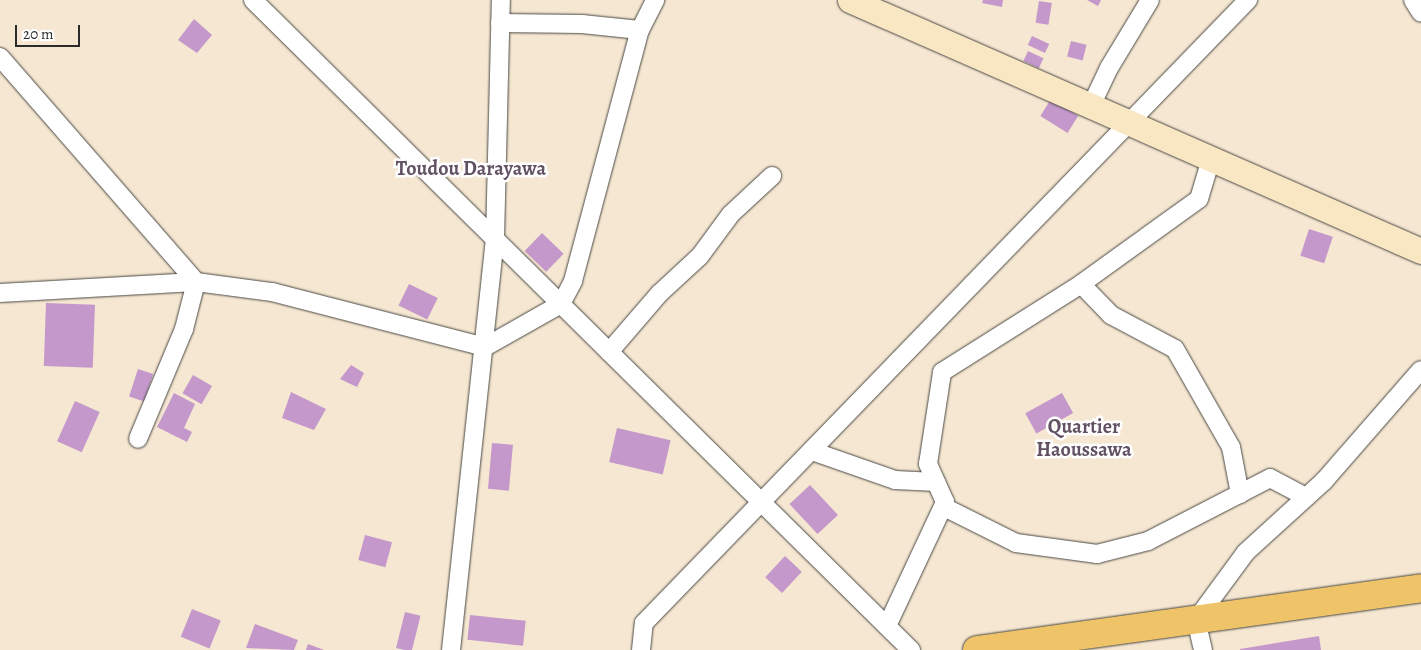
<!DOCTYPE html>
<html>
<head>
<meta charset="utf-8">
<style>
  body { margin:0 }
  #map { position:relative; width:1421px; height:650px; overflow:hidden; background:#f5e7d1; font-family:Alegreya,serif }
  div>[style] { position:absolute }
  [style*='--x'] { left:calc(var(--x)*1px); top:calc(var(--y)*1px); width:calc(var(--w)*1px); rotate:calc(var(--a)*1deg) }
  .building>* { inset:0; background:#c498cb; transform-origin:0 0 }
  .roads { filter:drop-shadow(0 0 1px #494744) drop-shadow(0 0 1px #494744) }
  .street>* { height:18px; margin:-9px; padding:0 9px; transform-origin:9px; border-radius:9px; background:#fff }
  .secondary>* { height:25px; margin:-12.5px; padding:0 12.5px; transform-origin:12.5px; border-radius:12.5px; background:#f9e7c3 }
  .primary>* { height:28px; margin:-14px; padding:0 14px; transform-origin:14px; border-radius:14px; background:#efc469 }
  span { translate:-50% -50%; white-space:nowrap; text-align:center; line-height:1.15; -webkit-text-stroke:5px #fff; paint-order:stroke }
  .district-label { font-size:20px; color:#615163; font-weight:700 }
  .scale { position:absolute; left:15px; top:25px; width:65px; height:22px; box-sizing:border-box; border:2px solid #2b2b2b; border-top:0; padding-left:6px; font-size:15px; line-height:18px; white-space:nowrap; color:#2b2b2b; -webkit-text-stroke:4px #fff; paint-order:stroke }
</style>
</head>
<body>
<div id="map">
  <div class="building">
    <div style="clip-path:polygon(983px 0,1003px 0,1002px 7px,982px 3px)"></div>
    <div style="clip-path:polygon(1087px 0,1101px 0,1098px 6px)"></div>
    <div style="left:1039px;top:1px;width:13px;height:22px;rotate:9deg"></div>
    <div style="clip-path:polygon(194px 19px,212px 35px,197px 53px,178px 40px)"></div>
    <div style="left:1032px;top:36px;width:19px;height:10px;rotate:25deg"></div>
    <div style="left:1071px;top:41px;width:16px;height:16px;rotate:14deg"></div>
    <div style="left:1028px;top:51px;width:17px;height:11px;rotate:25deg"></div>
    <div style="left:1051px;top:99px;width:32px;height:20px;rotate:32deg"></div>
    <div style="left:1309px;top:229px;width:25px;height:28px;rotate:18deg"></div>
    <div style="left:542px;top:233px;width:30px;height:25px;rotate:44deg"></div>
    <div style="left:409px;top:284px;width:32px;height:24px;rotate:26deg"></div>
    <div style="left:46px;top:303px;width:49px;height:63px;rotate:2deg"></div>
    <div style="clip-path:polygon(351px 365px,364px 373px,357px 387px,340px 379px)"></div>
    <div style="left:138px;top:369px;width:16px;height:29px;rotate:18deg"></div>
    <div style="left:193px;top:375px;width:22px;height:21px;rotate:30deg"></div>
    <div style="clip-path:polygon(291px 392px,326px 409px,314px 430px,282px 418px)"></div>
    <div style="clip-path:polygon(174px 393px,195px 404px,184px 428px,192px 432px,187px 442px,157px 427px)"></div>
    <div style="left:1062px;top:393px;width:23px;height:42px;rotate:61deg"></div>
    <div style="left:75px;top:401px;width:27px;height:44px;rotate:24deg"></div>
    <div style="left:617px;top:428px;width:55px;height:35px;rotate:13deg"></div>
    <div style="left:492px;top:443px;width:21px;height:46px;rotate:5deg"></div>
    <div style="left:810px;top:485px;width:41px;height:28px;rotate:47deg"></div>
    <div style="left:365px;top:535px;width:28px;height:26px;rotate:15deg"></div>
    <div style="left:785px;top:556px;width:23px;height:29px;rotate:43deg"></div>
    <div style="left:192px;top:609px;width:31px;height:30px;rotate:22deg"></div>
    <div style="left:405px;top:612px;width:16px;height:37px;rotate:14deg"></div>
    <div style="left:470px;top:615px;width:56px;height:25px;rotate:6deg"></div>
    <div style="clip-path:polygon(255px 624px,298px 640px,294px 650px,246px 648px)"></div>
    <div style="clip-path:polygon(1319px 636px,1321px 650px,1240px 650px,1240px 649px)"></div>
    <div style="clip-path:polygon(308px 644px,324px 650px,306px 650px)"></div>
  </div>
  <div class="roads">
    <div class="street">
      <div style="--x:253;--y:0;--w:925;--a:44.65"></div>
      <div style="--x:1413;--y:0;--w:15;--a:58"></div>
      <div style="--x:500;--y:23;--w:82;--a:0.7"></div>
      <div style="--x:582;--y:24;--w:58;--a:5.9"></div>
      <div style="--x:0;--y:57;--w:298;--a:48.9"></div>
      <div style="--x:196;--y:282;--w:49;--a:104.3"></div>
      <div style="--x:184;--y:329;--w:119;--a:112.7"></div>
      <div style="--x:1091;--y:106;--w:42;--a:-64.7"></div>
      <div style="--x:1109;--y:68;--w:79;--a:-58.9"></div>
      <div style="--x:1081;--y:284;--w:43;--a:45.9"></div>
      <div style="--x:1111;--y:315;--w:72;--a:28"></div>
      <div style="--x:1175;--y:349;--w:113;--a:60.3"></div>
      <div style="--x:1231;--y:447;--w:48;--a:79.2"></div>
      <div style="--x:0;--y:293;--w:196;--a:-3.2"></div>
      <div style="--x:196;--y:282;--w:77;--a:7.5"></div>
      <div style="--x:272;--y:292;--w:220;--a:14.5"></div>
      <div style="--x:485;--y:347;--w:87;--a:-29.5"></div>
      <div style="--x:561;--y:304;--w:26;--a:-62"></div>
      <div style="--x:573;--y:281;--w:260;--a:-75.1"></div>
      <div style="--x:640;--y:30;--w:34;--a:-63"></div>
      <div style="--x:609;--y:352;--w:78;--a:-49.2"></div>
      <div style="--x:660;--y:293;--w:54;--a:-42.8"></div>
      <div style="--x:700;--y:256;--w:52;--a:-53.6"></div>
      <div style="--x:731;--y:214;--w:56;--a:-42.8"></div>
      <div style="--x:812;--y:451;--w:88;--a:19.3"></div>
      <div style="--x:895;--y:480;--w:41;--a:2.8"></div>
      <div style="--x:944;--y:507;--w:80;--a:26.6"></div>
      <div style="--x:1016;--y:543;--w:82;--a:7.7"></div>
      <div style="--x:1097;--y:554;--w:53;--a:-14.3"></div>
      <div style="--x:1148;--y:541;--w:137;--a:-27.3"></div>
      <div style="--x:1270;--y:478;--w:41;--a:27.8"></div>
      <div style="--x:887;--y:626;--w:137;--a:-64.9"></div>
      <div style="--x:945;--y:502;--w:42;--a:-114.1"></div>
      <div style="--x:928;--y:464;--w:93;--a:-81.3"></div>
      <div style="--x:942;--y:372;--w:165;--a:-32.3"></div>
      <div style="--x:1081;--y:284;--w:145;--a:-35.8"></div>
      <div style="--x:1199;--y:199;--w:42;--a:-73.3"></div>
      <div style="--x:451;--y:650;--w:413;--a:-83.9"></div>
      <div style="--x:495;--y:239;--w:239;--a:-88.6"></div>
      <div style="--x:641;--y:650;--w:27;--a:-84"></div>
      <div style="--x:644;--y:623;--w:868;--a:-45.89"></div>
      <div style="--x:1203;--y:650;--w:31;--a:-103"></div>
      <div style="--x:1196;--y:620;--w:84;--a:-53.7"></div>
      <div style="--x:1246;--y:552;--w:105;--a:-42.3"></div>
      <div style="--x:1324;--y:481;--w:147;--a:-48.9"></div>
    </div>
    <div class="secondary">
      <div style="--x:850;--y:0;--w:624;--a:23.73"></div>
    </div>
    <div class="primary">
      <div style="--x:977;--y:650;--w:448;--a:-7.9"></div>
    </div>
  </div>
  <div class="district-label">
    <span style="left:471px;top:168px">Toudou Darayawa</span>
    <span style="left:1084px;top:438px">Quartier<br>Haoussawa</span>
  </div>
  <div class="scale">20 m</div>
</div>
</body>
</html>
